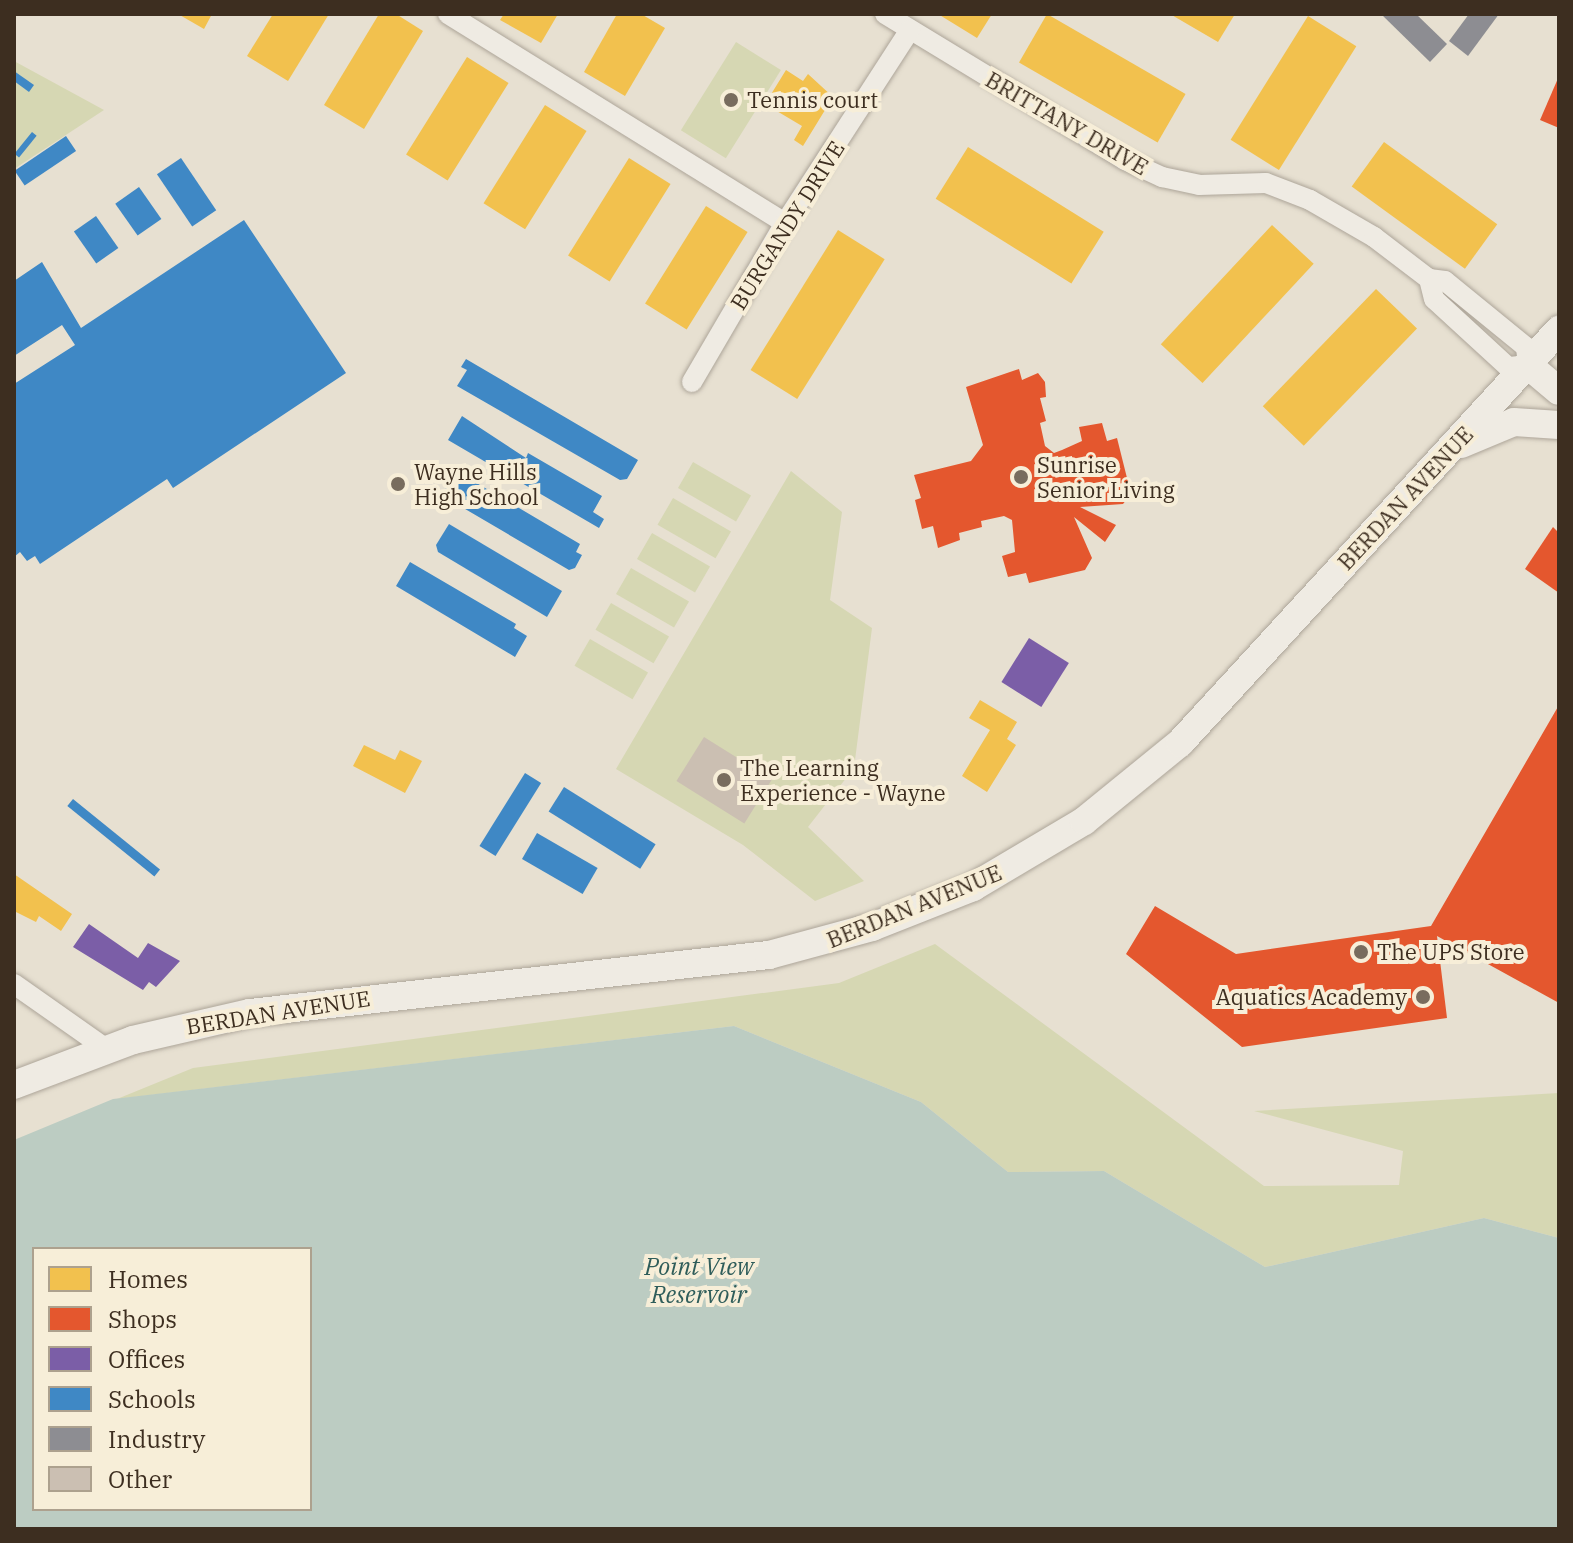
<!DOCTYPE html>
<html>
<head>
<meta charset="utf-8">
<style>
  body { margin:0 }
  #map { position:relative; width:1573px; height:1543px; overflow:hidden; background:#e7e0d1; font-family:"IBM Plex Serif",serif }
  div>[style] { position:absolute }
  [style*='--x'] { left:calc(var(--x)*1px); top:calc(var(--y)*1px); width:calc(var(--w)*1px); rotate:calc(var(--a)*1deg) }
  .green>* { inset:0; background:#d6d7b3; transform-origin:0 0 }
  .water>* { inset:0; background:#bcccc2 }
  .homes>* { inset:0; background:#f2c14e; transform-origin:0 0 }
  .shops>* { inset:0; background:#e4572e }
  .offices>* { inset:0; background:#7b5ea7; transform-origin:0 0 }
  .schools>* { inset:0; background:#3f88c5; transform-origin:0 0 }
  .industry>* { inset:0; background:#8d8d92 }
  .building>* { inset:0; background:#cbbfb2; transform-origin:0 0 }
  .roads { filter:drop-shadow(0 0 2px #ada599) drop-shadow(0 0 2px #ada599) }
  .street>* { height:20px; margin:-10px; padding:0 10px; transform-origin:10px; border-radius:10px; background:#efebe3 }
  .secondary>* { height:28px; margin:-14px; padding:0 14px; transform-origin:14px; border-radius:14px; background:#efebe3 }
  .dots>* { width:22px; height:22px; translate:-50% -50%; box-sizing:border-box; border:4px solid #f7eed8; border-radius:50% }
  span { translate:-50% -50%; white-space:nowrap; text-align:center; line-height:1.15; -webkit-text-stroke:8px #f7eed8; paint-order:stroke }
  .poi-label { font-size:22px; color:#3d2e20 }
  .left { translate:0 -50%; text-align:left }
  .right { translate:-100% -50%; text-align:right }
  .street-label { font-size:22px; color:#3d2e20 }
  .water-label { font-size:24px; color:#2f5d5a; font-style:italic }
  .frame { position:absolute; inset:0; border:16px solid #3d2e20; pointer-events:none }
  .legend { position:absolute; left:32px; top:1247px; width:280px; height:264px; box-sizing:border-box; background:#f7eed8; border:2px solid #ada18e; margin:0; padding:10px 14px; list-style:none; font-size:24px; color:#3d2e20 }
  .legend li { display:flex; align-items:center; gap:16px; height:40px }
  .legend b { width:40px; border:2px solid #ada18e }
</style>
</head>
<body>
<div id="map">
  <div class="green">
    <div style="left:736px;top:42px;width:53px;height:104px;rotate:32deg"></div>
    <div style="clip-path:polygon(14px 61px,104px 110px,14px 169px)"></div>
    <div style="left:693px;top:462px;width:67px;height:30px;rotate:30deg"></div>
    <div style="clip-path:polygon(791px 471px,842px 512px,830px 600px,872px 628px,854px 768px,808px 827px,864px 881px,815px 901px,743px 845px,616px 769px)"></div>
    <div style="left:673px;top:498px;width:67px;height:31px;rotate:30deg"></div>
    <div style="left:652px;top:533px;width:67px;height:30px;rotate:30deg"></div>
    <div style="left:631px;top:568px;width:67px;height:30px;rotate:30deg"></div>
    <div style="left:611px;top:603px;width:67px;height:31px;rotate:30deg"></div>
    <div style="left:590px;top:639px;width:67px;height:31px;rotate:30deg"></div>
    <div style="clip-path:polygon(935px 944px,1264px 1186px,1399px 1185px,1403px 1151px,1254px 1111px,1559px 1093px,1559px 1238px,1484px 1218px,1265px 1267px,1104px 1171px,1008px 1172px,921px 1102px,734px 1026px,117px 1099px,193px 1068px,839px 983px)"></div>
  </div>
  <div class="water">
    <div style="clip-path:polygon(evenodd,734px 1026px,921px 1102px,1008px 1172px,1104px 1171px,1265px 1267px,1484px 1218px,1559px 1238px,1559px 1529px,14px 1529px,14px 1140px,113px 1099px,734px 1026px,34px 1249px,310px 1249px,310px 1509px,34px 1509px,34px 1249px)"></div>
  </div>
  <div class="homes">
    <div style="clip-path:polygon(178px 14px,212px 14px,204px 29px)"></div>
    <div style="clip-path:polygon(273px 14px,329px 14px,288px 81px,247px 56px)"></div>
    <div style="clip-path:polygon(379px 14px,396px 14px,423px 31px,364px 129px,324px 105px)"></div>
    <div style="clip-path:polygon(504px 14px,558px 14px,541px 43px,500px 20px)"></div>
    <div style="clip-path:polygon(617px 14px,641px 14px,665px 28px,625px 96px,584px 72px)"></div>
    <div style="clip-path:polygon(938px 14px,992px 14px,977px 38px)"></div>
    <div style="left:1047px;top:14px;width:160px;height:56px;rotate:30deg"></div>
    <div style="clip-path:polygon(1170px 14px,1235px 14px,1218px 42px)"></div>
    <div style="left:1308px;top:16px;width:57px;height:146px;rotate:32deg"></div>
    <div style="left:467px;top:57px;width:49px;height:115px;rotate:32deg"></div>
    <div style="clip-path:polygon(786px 70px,803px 81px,808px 74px,833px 97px,803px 146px,794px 140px,802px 126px,765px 104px)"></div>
    <div style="left:545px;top:105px;width:49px;height:116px;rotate:32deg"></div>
    <div style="left:1384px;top:142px;width:140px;height:55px;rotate:36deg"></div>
    <div style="left:968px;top:147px;width:160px;height:61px;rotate:32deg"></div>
    <div style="left:629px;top:158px;width:49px;height:115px;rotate:32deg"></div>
    <div style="left:706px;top:206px;width:49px;height:115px;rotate:32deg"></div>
    <div style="left:1272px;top:225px;width:57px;height:163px;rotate:43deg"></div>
    <div style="left:838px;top:230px;width:55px;height:165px;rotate:32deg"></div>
    <div style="left:1376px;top:289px;width:57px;height:163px;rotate:44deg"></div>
    <div style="clip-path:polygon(980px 700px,1017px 722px,1007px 739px,1016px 745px,987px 792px,962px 776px,990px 730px,969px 718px)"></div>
    <div style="clip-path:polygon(364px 745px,395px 760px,400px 750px,422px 761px,405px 793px,353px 766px)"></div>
    <div style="clip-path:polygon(14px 874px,72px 914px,61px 931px,39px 916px,36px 922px,14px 911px)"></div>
  </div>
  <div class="shops">
    <div style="clip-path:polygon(1559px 76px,1559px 128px,1540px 120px)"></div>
    <div style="clip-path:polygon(1019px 369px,1022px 380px,1038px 373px,1045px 382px,1046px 397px,1040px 398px,1046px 421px,1040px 423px,1045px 446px,1054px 453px,1062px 450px,1082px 441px,1079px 427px,1102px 423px,1107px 441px,1117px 438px,1131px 494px,1123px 504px,1080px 507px,1116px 525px,1105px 542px,1074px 517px,1092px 558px,1085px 570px,1029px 583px,1026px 573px,1008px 577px,1002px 556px,1015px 552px,1012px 520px,1004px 516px,981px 521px,982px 527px,959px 533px,960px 540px,938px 548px,933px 526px,922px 529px,915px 500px,921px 498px,914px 475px,971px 461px,983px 445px,966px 387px)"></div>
    <div style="clip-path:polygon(1553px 527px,1559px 533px,1559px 593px,1525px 569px)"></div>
    <div style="clip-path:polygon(1559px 705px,1559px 1003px,1437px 936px,1447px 1018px,1242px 1047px,1126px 954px,1155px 906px,1236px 954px,1431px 926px)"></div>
  </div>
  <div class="offices">
    <div style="left:1029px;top:638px;width:47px;height:52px;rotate:32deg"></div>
    <div style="clip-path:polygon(89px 924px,138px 958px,148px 943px,180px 961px,156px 987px,149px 982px,143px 990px,73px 947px)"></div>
  </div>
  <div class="schools">
    <div style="clip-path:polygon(14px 71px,34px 85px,29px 92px,14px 81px)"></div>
    <div style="left:32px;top:132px;width:6px;height:28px;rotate:39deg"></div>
    <div style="left:66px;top:136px;width:18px;height:62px;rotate:56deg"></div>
    <div style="left:181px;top:158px;width:63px;height:29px;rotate:56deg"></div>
    <div style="left:139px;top:187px;width:39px;height:29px;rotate:55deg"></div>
    <div style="left:96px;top:216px;width:39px;height:27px;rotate:55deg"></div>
    <div style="clip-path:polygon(244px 220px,346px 373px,173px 488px,167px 479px,40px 564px,35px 556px,27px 561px,20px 552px,14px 557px,14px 384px,75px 345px,62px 325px,14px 356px,14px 281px,42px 262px,81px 328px)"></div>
    <div style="clip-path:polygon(466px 359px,638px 460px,627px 479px,620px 480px,457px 386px,467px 370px,461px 367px)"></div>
    <div style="clip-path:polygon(462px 416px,526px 458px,528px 453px,602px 496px,593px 512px,604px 519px,599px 528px,448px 440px)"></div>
    <div style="clip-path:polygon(453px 469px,580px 544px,576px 552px,582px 555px,575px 568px,569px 570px,443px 496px)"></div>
    <div style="clip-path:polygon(449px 524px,562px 591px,547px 617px,438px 552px,436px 545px)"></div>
    <div style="clip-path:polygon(410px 562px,516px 624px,514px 628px,527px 636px,515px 657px,396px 586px)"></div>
    <div style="left:525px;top:773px;width:19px;height:86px;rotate:32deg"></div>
    <div style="left:564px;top:787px;width:108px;height:29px;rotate:32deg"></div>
    <div style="left:73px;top:799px;width:112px;height:9px;rotate:39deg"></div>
    <div style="left:537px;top:833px;width:70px;height:30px;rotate:30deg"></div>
  </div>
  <div class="industry">
    <div style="clip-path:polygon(1381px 14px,1416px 14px,1447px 44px,1430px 62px)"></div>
    <div style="clip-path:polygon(1469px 14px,1499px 14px,1468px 56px,1449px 41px)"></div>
  </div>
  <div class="building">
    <div style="left:704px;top:737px;width:80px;height:52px;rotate:32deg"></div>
  </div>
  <div class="roads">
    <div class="street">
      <div style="--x:448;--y:14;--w:397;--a:31.8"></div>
      <div style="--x:885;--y:14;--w:281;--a:31.3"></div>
      <div style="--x:1125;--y:160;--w:41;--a:24.7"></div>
      <div style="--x:1162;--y:177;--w:38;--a:12"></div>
      <div style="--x:1199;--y:185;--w:67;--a:-1.7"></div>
      <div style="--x:1266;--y:183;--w:47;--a:21.1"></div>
      <div style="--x:1310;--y:200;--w:74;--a:30"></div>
      <div style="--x:1374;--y:237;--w:69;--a:37.4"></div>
      <div style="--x:1429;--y:279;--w:16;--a:7"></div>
      <div style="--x:1445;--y:281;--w:104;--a:39.2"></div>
      <div style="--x:1526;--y:347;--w:18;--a:84"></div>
      <div style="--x:1528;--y:365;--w:20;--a:174"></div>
      <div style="--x:1508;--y:367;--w:100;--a:-137.4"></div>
      <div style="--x:1434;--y:299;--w:21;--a:-104"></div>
      <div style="--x:692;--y:382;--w:184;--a:-59.7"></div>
      <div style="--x:785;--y:223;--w:230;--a:-57.1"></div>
      <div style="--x:14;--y:984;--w:115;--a:35.1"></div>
    </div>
    <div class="secondary">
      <div style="--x:1528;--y:365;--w:40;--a:40"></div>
      <div style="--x:1461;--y:444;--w:57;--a:-22.5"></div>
      <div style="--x:1514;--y:422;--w:45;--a:3.8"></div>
      <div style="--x:14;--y:1085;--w:127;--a:-20.7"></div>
      <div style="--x:133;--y:1040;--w:120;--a:-13"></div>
      <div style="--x:250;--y:1013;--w:522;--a:-6.38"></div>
      <div style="--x:769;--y:955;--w:107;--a:-15.2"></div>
      <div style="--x:872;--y:927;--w:109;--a:-21.6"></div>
      <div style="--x:973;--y:887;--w:129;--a:-30.7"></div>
      <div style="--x:1084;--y:821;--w:124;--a:-39.1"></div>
      <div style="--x:1180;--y:743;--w:561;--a:-47.46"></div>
    </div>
  </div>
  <div class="dots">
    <div style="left:731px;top:100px;background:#786c5e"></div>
    <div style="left:1021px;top:477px;background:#786c5e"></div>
    <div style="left:398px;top:484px;background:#786c5e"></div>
    <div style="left:724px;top:780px;background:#786c5e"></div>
    <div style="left:1361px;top:952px;background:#786c5e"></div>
    <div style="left:1423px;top:997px;background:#786c5e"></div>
  </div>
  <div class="poi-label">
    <span class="left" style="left:747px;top:100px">Tennis court</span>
    <span class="left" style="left:1037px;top:477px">Sunrise<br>Senior Living</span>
    <span class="left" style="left:414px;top:484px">Wayne Hills<br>High School</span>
    <span class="left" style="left:740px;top:780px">The Learning<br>Experience - Wayne</span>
    <span class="left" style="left:1377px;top:952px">The UPS Store</span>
    <span class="right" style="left:1407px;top:997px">Aquatics Academy</span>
  </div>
  <div class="street-label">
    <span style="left:1067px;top:123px;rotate:30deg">BRITTANY DRIVE</span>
    <span style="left:787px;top:225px;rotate:-58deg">BURGANDY DRIVE</span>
    <span style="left:1405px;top:498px;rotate:-47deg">BERDAN AVENUE</span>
    <span style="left:914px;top:906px;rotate:-22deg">BERDAN AVENUE</span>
    <span style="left:278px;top:1012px;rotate:-9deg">BERDAN AVENUE</span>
  </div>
  <div class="water-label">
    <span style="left:699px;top:1281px">Point View<br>Reservoir</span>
  </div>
  <div class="frame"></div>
  <ul class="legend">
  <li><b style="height:22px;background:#f2c14e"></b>Homes</li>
  <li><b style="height:22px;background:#e4572e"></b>Shops</li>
  <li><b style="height:22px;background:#7b5ea7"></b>Offices</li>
  <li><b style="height:22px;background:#3f88c5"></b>Schools</li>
  <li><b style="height:22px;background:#8d8d92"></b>Industry</li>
  <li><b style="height:22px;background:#cbbfb2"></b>Other</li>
  </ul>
</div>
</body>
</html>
